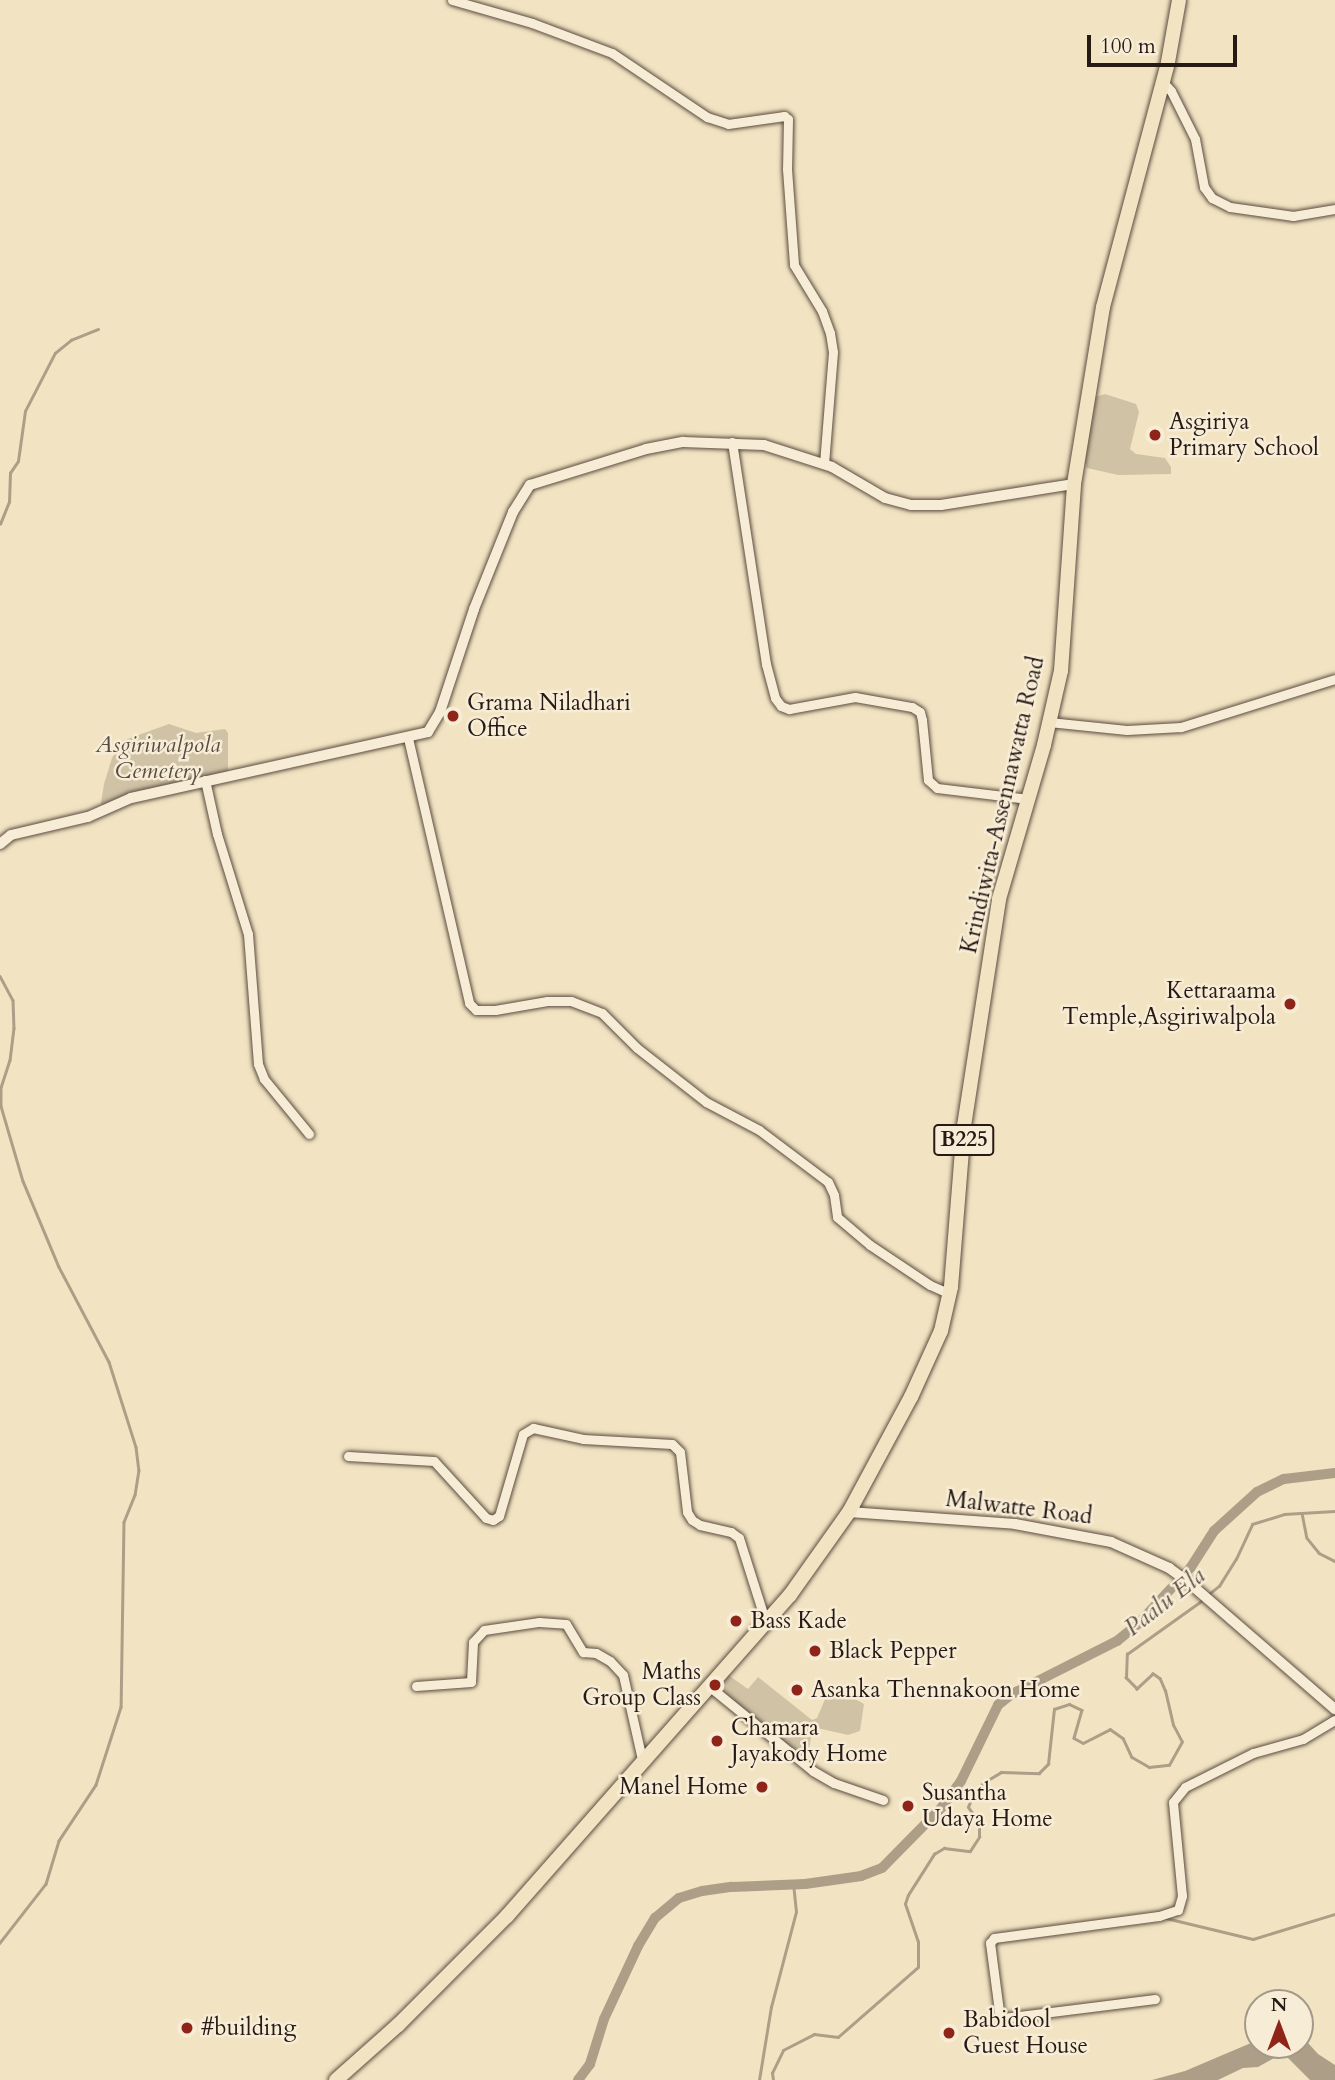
<!DOCTYPE html>
<html>
<head>
<meta charset="utf-8">
<style>
  body { margin:0 }
  #map { position:relative; width:1335px; height:2080px; overflow:hidden; background:#f2e4c2; font-family:Cardo,serif }
  div>[style] { position:absolute }
  [style*='--x'] { left:calc(var(--x)*1px); top:calc(var(--y)*1px); width:calc(var(--w)*1px); rotate:calc(var(--a)*1deg) }
  .green>* { inset:0; background:#cfc2a5 }
  .water>* { inset:0; background:#ad9f87 }
  .stream>* { height:2.5px; margin:-1.25px; padding:0 1.25px; transform-origin:1.25px; border-radius:1.25px; background:#ad9f87 }
  .canal>* { height:10px; margin:-5px; padding:0 5px; transform-origin:5px; border-radius:5px; background:#ad9f87 }
  .roads { filter:drop-shadow(0 0 2px #5a4c40) drop-shadow(0 0 2px #5a4c40) }
  .minor>* { height:9px; margin:-4.5px; padding:0 4.5px; transform-origin:4.5px; border-radius:4.5px; background:#f7edd7 }
  .tertiary>* { height:10px; margin:-5px; padding:0 5px; transform-origin:5px; border-radius:5px; background:#f7edd7 }
  .primary>* { height:14px; margin:-7px; padding:0 7px; transform-origin:7px; border-radius:7px; background:#f2e4c2 }
  .dots>* { width:19px; height:19px; translate:-50% -50%; box-sizing:border-box; border:4px solid #f7edd7; border-radius:50% }
  span { translate:-50% -50%; white-space:nowrap; text-align:center; line-height:1.15; -webkit-text-stroke:5px #f7edd7; paint-order:stroke }
  .shield-label span { padding:2px 5px; background:#f7edd7; border:2px solid; border-radius:5px; -webkit-text-stroke-width:0 }
  .shield-label { font-size:21px; color:#271a15; font-weight:700 }
  .poi-label { font-size:23px; color:#271a15 }
  .left { translate:0 -50%; text-align:left }
  .right { translate:-100% -50%; text-align:right }
  .park-label { font-size:23px; color:#594c40; font-style:italic }
  .street-label { font-size:23px; color:#271a15 }
  .water-label { font-size:24px; color:#5d4f43; font-style:italic }
  .north { position:absolute; left:1244px; top:1989px; width:70px; height:70px; box-sizing:border-box; background:#f7edd7; border:2px solid #a49989; border-radius:50%; rotate:0deg; font-size:19px; font-weight:700; line-height:28px; text-align:center; color:#271a15 }
  .north::after { content:''; display:block; margin:auto; width:24px; height:32px; background:#8f2418; clip-path:polygon(50% 0,100% 100%,50% 72%,0 100%) }
  .scale { position:absolute; left:1087px; top:35px; width:150px; height:32px; box-sizing:border-box; border:4px solid #271a15; border-top:0; padding-left:9px; font-size:21px; line-height:24px; white-space:nowrap; color:#271a15; -webkit-text-stroke:5px #f7edd7; paint-order:stroke }
</style>
</head>
<body>
<div id="map">
  <div class="green">
    <div style="clip-path:polygon(1105px 394px,1136px 404px,1139px 412px,1130px 449px,1136px 454px,1165px 458px,1171px 467px,1171px 474px,1118px 475px,1087px 468px,1084px 461px,1095px 397px)"></div>
    <div style="clip-path:polygon(169px 724px,196px 733px,225px 729px,228px 733px,228px 772px,104px 806px,101px 803px,104px 784px,112px 758px,122px 741px)"></div>
    <div style="clip-path:polygon(724px 1672px,748px 1689px,758px 1677px,812px 1720px,817px 1718px,831px 1685px,834px 1687px,864px 1704px,860px 1731px,848px 1735px,813px 1727px,806px 1765px,710px 1687px)"></div>
  </div>
  <div class="water">
    <div style="clip-path:polygon(1300px 2034px,1318px 2054px,1335px 2065px,1335px 2080px,1310px 2080px,1283px 2053px,1258px 2067px,1243px 2068px,1218px 2080px,1152px 2080px,1185px 2071px,1258px 2040px,1258px 2045px,1300px 2045px)"></div>
  </div>
  <div class="stream">
    <div style="--x:0;--y:524;--w:24;--a:-68"></div>
    <div style="--x:9;--y:502;--w:29;--a:-88"></div>
    <div style="--x:10;--y:473;--w:14;--a:-56"></div>
    <div style="--x:18;--y:461;--w:50;--a:-82"></div>
    <div style="--x:25;--y:411;--w:65;--a:-62.7"></div>
    <div style="--x:55;--y:353;--w:21;--a:-39"></div>
    <div style="--x:71;--y:340;--w:29;--a:-22"></div>
    <div style="--x:0;--y:976;--w:27;--a:62"></div>
    <div style="--x:13;--y:1000;--w:28;--a:88"></div>
    <div style="--x:14;--y:1028;--w:32;--a:97"></div>
    <div style="--x:10;--y:1060;--w:28;--a:108"></div>
    <div style="--x:1;--y:1087;--w:19;--a:90"></div>
    <div style="--x:1;--y:1106;--w:78;--a:73.7"></div>
    <div style="--x:23;--y:1181;--w:93;--a:67.3"></div>
    <div style="--x:59;--y:1267;--w:107;--a:62.2"></div>
    <div style="--x:109;--y:1362;--w:89;--a:72.4"></div>
    <div style="--x:136;--y:1447;--w:23;--a:83"></div>
    <div style="--x:139;--y:1470;--w:25;--a:99"></div>
    <div style="--x:135;--y:1495;--w:29;--a:112"></div>
    <div style="--x:124;--y:1522;--w:185;--a:90.9"></div>
    <div style="--x:121;--y:1707;--w:82;--a:107.8"></div>
    <div style="--x:96;--y:1785;--w:67;--a:123.5"></div>
    <div style="--x:59;--y:1841;--w:45;--a:106.8"></div>
    <div style="--x:46;--y:1884;--w:75;--a:127.9"></div>
    <div style="--x:1302;--y:1513;--w:25;--a:79"></div>
    <div style="--x:1307;--y:1538;--w:19;--a:51"></div>
    <div style="--x:1319;--y:1553;--w:18;--a:27"></div>
    <div style="--x:1209;--y:1594;--w:13;--a:-39"></div>
    <div style="--x:1219;--y:1586;--w:32;--a:-58"></div>
    <div style="--x:1236;--y:1559;--w:38;--a:-65"></div>
    <div style="--x:1252;--y:1524;--w:34;--a:-17"></div>
    <div style="--x:1284;--y:1514;--w:51;--a:-3.4"></div>
    <div style="--x:1166;--y:1918;--w:89;--a:13.6"></div>
    <div style="--x:1253;--y:1939;--w:86;--a:-17"></div>
    <div style="--x:759;--y:2080;--w:74;--a:-80.7"></div>
    <div style="--x:771;--y:2007;--w:98;--a:-75.3"></div>
    <div style="--x:796;--y:1912;--w:27;--a:-96"></div>
    <div style="--x:773;--y:2080;--w:7;--a:-98"></div>
    <div style="--x:772;--y:2073;--w:25;--a:-64"></div>
    <div style="--x:783;--y:2050;--w:35;--a:-27"></div>
    <div style="--x:814;--y:2034;--w:24;--a:7"></div>
    <div style="--x:838;--y:2037;--w:106;--a:-41.2"></div>
    <div style="--x:918;--y:1967;--w:25;--a:-90"></div>
    <div style="--x:918;--y:1942;--w:40;--a:-108.9"></div>
    <div style="--x:905;--y:1904;--w:9;--a:-72"></div>
    <div style="--x:908;--y:1895;--w:49;--a:-57.6"></div>
    <div style="--x:934;--y:1854;--w:12;--a:-31"></div>
    <div style="--x:944;--y:1848;--w:26;--a:7"></div>
    <div style="--x:970;--y:1851;--w:17;--a:-57"></div>
    <div style="--x:979;--y:1837;--w:14;--a:-90"></div>
    <div style="--x:979;--y:1823;--w:19;--a:-125"></div>
    <div style="--x:968;--y:1807;--w:16;--a:-68"></div>
    <div style="--x:974;--y:1792;--w:13;--a:-45"></div>
    <div style="--x:983;--y:1783;--w:21;--a:-31"></div>
    <div style="--x:1001;--y:1772;--w:38;--a:2"></div>
    <div style="--x:1039;--y:1773;--w:13;--a:-45"></div>
    <div style="--x:1048;--y:1764;--w:55;--a:-83.8"></div>
    <div style="--x:1054;--y:1709;--w:16;--a:-18"></div>
    <div style="--x:1069;--y:1704;--w:14;--a:25"></div>
    <div style="--x:1082;--y:1710;--w:29;--a:106"></div>
    <div style="--x:1074;--y:1738;--w:10;--a:29"></div>
    <div style="--x:1083;--y:1743;--w:30;--a:-27"></div>
    <div style="--x:1110;--y:1729;--w:16;--a:35"></div>
    <div style="--x:1123;--y:1738;--w:21;--a:65"></div>
    <div style="--x:1132;--y:1757;--w:20;--a:30"></div>
    <div style="--x:1149;--y:1767;--w:20;--a:-6"></div>
    <div style="--x:1169;--y:1765;--w:26;--a:-61"></div>
    <div style="--x:1182;--y:1742;--w:19;--a:-118"></div>
    <div style="--x:1173;--y:1725;--w:35;--a:-103"></div>
    <div style="--x:1165;--y:1691;--w:13;--a:-113"></div>
    <div style="--x:1160;--y:1679;--w:9;--a:-144"></div>
    <div style="--x:1153;--y:1674;--w:22;--a:137"></div>
    <div style="--x:1137;--y:1689;--w:16;--a:-135"></div>
    <div style="--x:1126;--y:1678;--w:24;--a:-88"></div>
    <div style="--x:1127;--y:1654;--w:95;--a:-35.5"></div>
  </div>
  <div class="canal">
    <div style="--x:578;--y:2080;--w:20;--a:-53"></div>
    <div style="--x:590;--y:2064;--w:47;--a:-72.7"></div>
    <div style="--x:604;--y:2019;--w:81;--a:-65"></div>
    <div style="--x:638;--y:1946;--w:33;--a:-59"></div>
    <div style="--x:655;--y:1918;--w:31;--a:-40"></div>
    <div style="--x:679;--y:1898;--w:24;--a:-17"></div>
    <div style="--x:702;--y:1891;--w:30;--a:-8"></div>
    <div style="--x:732;--y:1887;--w:73;--a:-2.4"></div>
    <div style="--x:805;--y:1884;--w:57;--a:-8.1"></div>
    <div style="--x:861;--y:1876;--w:22;--a:-21"></div>
    <div style="--x:882;--y:1868;--w:86;--a:-45.5"></div>
    <div style="--x:942;--y:1807;--w:32;--a:-54"></div>
    <div style="--x:961;--y:1781;--w:85;--a:-64"></div>
    <div style="--x:998;--y:1705;--w:18;--a:-38"></div>
    <div style="--x:1012;--y:1694;--w:118;--a:-26.8"></div>
    <div style="--x:1117;--y:1641;--w:28;--a:-39"></div>
    <div style="--x:1139;--y:1623;--w:76;--a:-47.1"></div>
    <div style="--x:1191;--y:1567;--w:43;--a:-57.4"></div>
    <div style="--x:1214;--y:1531;--w:58;--a:-42.2"></div>
    <div style="--x:1257;--y:1492;--w:30;--a:-26"></div>
    <div style="--x:1284;--y:1479;--w:51;--a:-6.7"></div>
  </div>
  <div class="roads">
    <div class="minor">
      <div style="--x:452;--y:0;--w:83;--a:16"></div>
      <div style="--x:532;--y:23;--w:85;--a:20.6"></div>
      <div style="--x:612;--y:53;--w:115;--a:34"></div>
      <div style="--x:707;--y:117;--w:22;--a:18"></div>
      <div style="--x:728;--y:124;--w:57;--a:-8.1"></div>
      <div style="--x:784;--y:116;--w:5;--a:37"></div>
      <div style="--x:788;--y:119;--w:50;--a:91.1"></div>
      <div style="--x:787;--y:169;--w:96;--a:85.8"></div>
      <div style="--x:794;--y:265;--w:54;--a:58.7"></div>
      <div style="--x:822;--y:311;--w:23;--a:70"></div>
      <div style="--x:830;--y:333;--w:19;--a:81"></div>
      <div style="--x:833;--y:352;--w:112;--a:94.6"></div>
      <div style="--x:1163;--y:82;--w:12;--a:48"></div>
      <div style="--x:1171;--y:91;--w:54;--a:63.4"></div>
      <div style="--x:1195;--y:139;--w:49;--a:79.4"></div>
      <div style="--x:1204;--y:187;--w:14;--a:54"></div>
      <div style="--x:1212;--y:198;--w:20;--a:27"></div>
      <div style="--x:1230;--y:207;--w:64;--a:8.1"></div>
      <div style="--x:1293;--y:216;--w:43;--a:-9.5"></div>
      <div style="--x:732;--y:442;--w:225;--a:81.3"></div>
      <div style="--x:766;--y:664;--w:35;--a:75"></div>
      <div style="--x:775;--y:698;--w:10;--a:53"></div>
      <div style="--x:781;--y:706;--w:9;--a:21"></div>
      <div style="--x:789;--y:709;--w:67;--a:-10.3"></div>
      <div style="--x:855;--y:697;--w:58;--a:10"></div>
      <div style="--x:912;--y:707;--w:9;--a:32"></div>
      <div style="--x:920;--y:712;--w:8;--a:76"></div>
      <div style="--x:922;--y:720;--w:60;--a:84.3"></div>
      <div style="--x:928;--y:780;--w:12;--a:42"></div>
      <div style="--x:937;--y:788;--w:92;--a:6.9"></div>
      <div style="--x:1049;--y:722;--w:78;--a:5.9"></div>
      <div style="--x:1127;--y:730;--w:54;--a:-3.2"></div>
      <div style="--x:1181;--y:727;--w:161;--a:-17.3"></div>
      <div style="--x:408;--y:738;--w:272;--a:77"></div>
      <div style="--x:469;--y:1003;--w:10;--a:45"></div>
      <div style="--x:476;--y:1010;--w:19;--a:0"></div>
      <div style="--x:495;--y:1010;--w:53;--a:-9.8"></div>
      <div style="--x:547;--y:1001;--w:24;--a:0"></div>
      <div style="--x:571;--y:1001;--w:33;--a:21"></div>
      <div style="--x:602;--y:1013;--w:49;--a:45"></div>
      <div style="--x:637;--y:1048;--w:88;--a:38"></div>
      <div style="--x:706;--y:1102;--w:60;--a:27.8"></div>
      <div style="--x:759;--y:1130;--w:86;--a:37"></div>
      <div style="--x:828;--y:1182;--w:14;--a:65"></div>
      <div style="--x:834;--y:1195;--w:22;--a:82"></div>
      <div style="--x:837;--y:1217;--w:43;--a:40.3"></div>
      <div style="--x:870;--y:1245;--w:72;--a:33.7"></div>
      <div style="--x:930;--y:1285;--w:22;--a:24"></div>
      <div style="--x:205;--y:780;--w:55;--a:77.5"></div>
      <div style="--x:217;--y:834;--w:105;--a:72.8"></div>
      <div style="--x:248;--y:934;--w:130;--a:85.6"></div>
      <div style="--x:258;--y:1064;--w:16;--a:68"></div>
      <div style="--x:264;--y:1079;--w:71;--a:50.7"></div>
      <div style="--x:348;--y:1456;--w:86;--a:3.3"></div>
      <div style="--x:434;--y:1461;--w:77;--a:47.6"></div>
      <div style="--x:486;--y:1518;--w:7;--a:16"></div>
      <div style="--x:493;--y:1520;--w:7;--a:-34"></div>
      <div style="--x:499;--y:1516;--w:85;--a:-73.7"></div>
      <div style="--x:523;--y:1434;--w:12;--a:-31"></div>
      <div style="--x:533;--y:1428;--w:51;--a:12.4"></div>
      <div style="--x:583;--y:1439;--w:89;--a:3.2"></div>
      <div style="--x:672;--y:1444;--w:11;--a:45"></div>
      <div style="--x:680;--y:1452;--w:60;--a:83.3"></div>
      <div style="--x:687;--y:1512;--w:9;--a:58"></div>
      <div style="--x:692;--y:1520;--w:9;--a:32"></div>
      <div style="--x:700;--y:1525;--w:32;--a:13"></div>
      <div style="--x:731;--y:1532;--w:10;--a:37"></div>
      <div style="--x:739;--y:1538;--w:89;--a:72.4"></div>
      <div style="--x:416;--y:1686;--w:55;--a:-4.2"></div>
      <div style="--x:471;--y:1682;--w:40;--a:-87.1"></div>
      <div style="--x:473;--y:1642;--w:16;--a:-47"></div>
      <div style="--x:484;--y:1630;--w:56;--a:-8.3"></div>
      <div style="--x:539;--y:1622;--w:27;--a:4"></div>
      <div style="--x:566;--y:1624;--w:33;--a:59"></div>
      <div style="--x:583;--y:1652;--w:13;--a:4"></div>
      <div style="--x:596;--y:1653;--w:16;--a:30"></div>
      <div style="--x:610;--y:1661;--w:19;--a:47"></div>
      <div style="--x:623;--y:1675;--w:86;--a:77.3"></div>
      <div style="--x:710;--y:1687;--w:133;--a:39.2"></div>
      <div style="--x:813;--y:1771;--w:24;--a:30"></div>
      <div style="--x:834;--y:1783;--w:52;--a:19.1"></div>
      <div style="--x:1155;--y:1999;--w:153;--a:172.9"></div>
      <div style="--x:1003;--y:2018;--w:8;--a:-120"></div>
      <div style="--x:999;--y:2011;--w:69;--a:-97.5"></div>
      <div style="--x:990;--y:1943;--w:6;--a:-51"></div>
      <div style="--x:994;--y:1938;--w:166;--a:-7.6"></div>
      <div style="--x:1159;--y:1916;--w:20;--a:-18"></div>
      <div style="--x:1178;--y:1910;--w:15;--a:-74"></div>
      <div style="--x:1182;--y:1896;--w:94;--a:-95.5"></div>
      <div style="--x:1173;--y:1802;--w:19;--a:-51"></div>
      <div style="--x:1185;--y:1787;--w:76;--a:-26.6"></div>
      <div style="--x:1253;--y:1753;--w:52;--a:-15.6"></div>
      <div style="--x:1303;--y:1739;--w:37;--a:-31"></div>
    </div>
    <div class="tertiary">
      <div style="--x:0;--y:844;--w:14;--a:-39"></div>
      <div style="--x:11;--y:835;--w:79;--a:-13.2"></div>
      <div style="--x:88;--y:817;--w:47;--a:-23.8"></div>
      <div style="--x:131;--y:798;--w:304;--a:-12.5"></div>
      <div style="--x:428;--y:732;--w:23;--a:-59"></div>
      <div style="--x:440;--y:712;--w:108;--a:-71.7"></div>
      <div style="--x:474;--y:609;--w:105;--a:-68.1"></div>
      <div style="--x:513;--y:512;--w:32;--a:-58"></div>
      <div style="--x:530;--y:485;--w:121;--a:-17.2"></div>
      <div style="--x:646;--y:449;--w:38;--a:-11"></div>
      <div style="--x:683;--y:442;--w:81;--a:2.1"></div>
      <div style="--x:764;--y:445;--w:71;--a:17.9"></div>
      <div style="--x:832;--y:467;--w:61;--a:30.3"></div>
      <div style="--x:885;--y:498;--w:27;--a:15"></div>
      <div style="--x:911;--y:505;--w:30;--a:0"></div>
      <div style="--x:941;--y:505;--w:135;--a:-9"></div>
      <div style="--x:849;--y:1512;--w:166;--a:4.1"></div>
      <div style="--x:1015;--y:1524;--w:98;--a:10.6"></div>
      <div style="--x:1111;--y:1542;--w:64;--a:24.1"></div>
      <div style="--x:1169;--y:1568;--w:22;--a:36"></div>
      <div style="--x:1187;--y:1581;--w:196;--a:40.9"></div>
    </div>
    <div class="primary">
      <div style="--x:336;--y:2080;--w:83;--a:-41.6"></div>
      <div style="--x:398;--y:2025;--w:154;--a:-45"></div>
      <div style="--x:507;--y:1916;--w:428;--a:-48.6"></div>
      <div style="--x:790;--y:1595;--w:102;--a:-54.6"></div>
      <div style="--x:849;--y:1512;--w:131;--a:-61.7"></div>
      <div style="--x:911;--y:1397;--w:72;--a:-65.6"></div>
      <div style="--x:941;--y:1331;--w:45;--a:-77.2"></div>
      <div style="--x:951;--y:1287;--w:162;--a:-85.4"></div>
      <div style="--x:964;--y:1126;--w:230;--a:-81.2"></div>
      <div style="--x:999;--y:899;--w:160;--a:-73.7"></div>
      <div style="--x:1044;--y:745;--w:76;--a:-77.1"></div>
      <div style="--x:1061;--y:671;--w:187;--a:-86"></div>
      <div style="--x:1074;--y:484;--w:179;--a:-80.7"></div>
      <div style="--x:1103;--y:307;--w:253;--a:-75.1"></div>
      <div style="--x:1168;--y:62;--w:63;--a:-79.9"></div>
    </div>
  </div>
  <div class="dots">
    <div style="left:1155px;top:435px;background:#8f2418"></div>
    <div style="left:453px;top:716px;background:#8f2418"></div>
    <div style="left:1290px;top:1004px;background:#8f2418"></div>
    <div style="left:736px;top:1621px;background:#8f2418"></div>
    <div style="left:815px;top:1651px;background:#8f2418"></div>
    <div style="left:715px;top:1685px;background:#8f2418"></div>
    <div style="left:797px;top:1690px;background:#8f2418"></div>
    <div style="left:717px;top:1741px;background:#8f2418"></div>
    <div style="left:762px;top:1787px;background:#8f2418"></div>
    <div style="left:908px;top:1806px;background:#8f2418"></div>
    <div style="left:187px;top:2028px;background:#8f2418"></div>
    <div style="left:949px;top:2033px;background:#8f2418"></div>
  </div>
  <div class="shield-label">
    <span style="left:964px;top:1140px">B225</span>
  </div>
  <div class="poi-label">
    <span class="left" style="left:1169px;top:435px">Asgiriya<br>Primary School</span>
    <span class="left" style="left:467px;top:716px">Grama Niladhari<br>Office</span>
    <span class="right" style="left:1276px;top:1004px">Kettaraama<br>Temple,Asgiriwalpola</span>
    <span class="left" style="left:750px;top:1621px">Bass Kade</span>
    <span class="left" style="left:829px;top:1651px">Black Pepper</span>
    <span class="right" style="left:701px;top:1685px">Maths<br>Group Class</span>
    <span class="left" style="left:811px;top:1690px">Asanka Thennakoon Home</span>
    <span class="left" style="left:731px;top:1741px">Chamara<br>Jayakody Home</span>
    <span class="right" style="left:748px;top:1787px">Manel Home</span>
    <span class="left" style="left:922px;top:1806px">Susantha<br>Udaya Home</span>
    <span class="left" style="left:963px;top:2033px">Babidool<br>Guest House</span>
    <span class="left" style="left:201px;top:2028px">#building</span>
  </div>
  <div class="park-label">
    <span style="left:158px;top:758px">Asgiriwalpola<br>Cemetery</span>
  </div>
  <div class="street-label">
    <span style="left:1003px;top:805px;rotate:-77deg">Krindiwita-Assennawatta Road</span>
    <span style="left:1019px;top:1508px;rotate:7deg">Malwatte Road</span>
  </div>
  <div class="water-label">
    <span style="left:1165px;top:1602px;rotate:-38deg">Paalu Ela</span>
  </div>
  <div class="north">N</div>
  <div class="scale">100 m</div>
</div>
</body>
</html>
